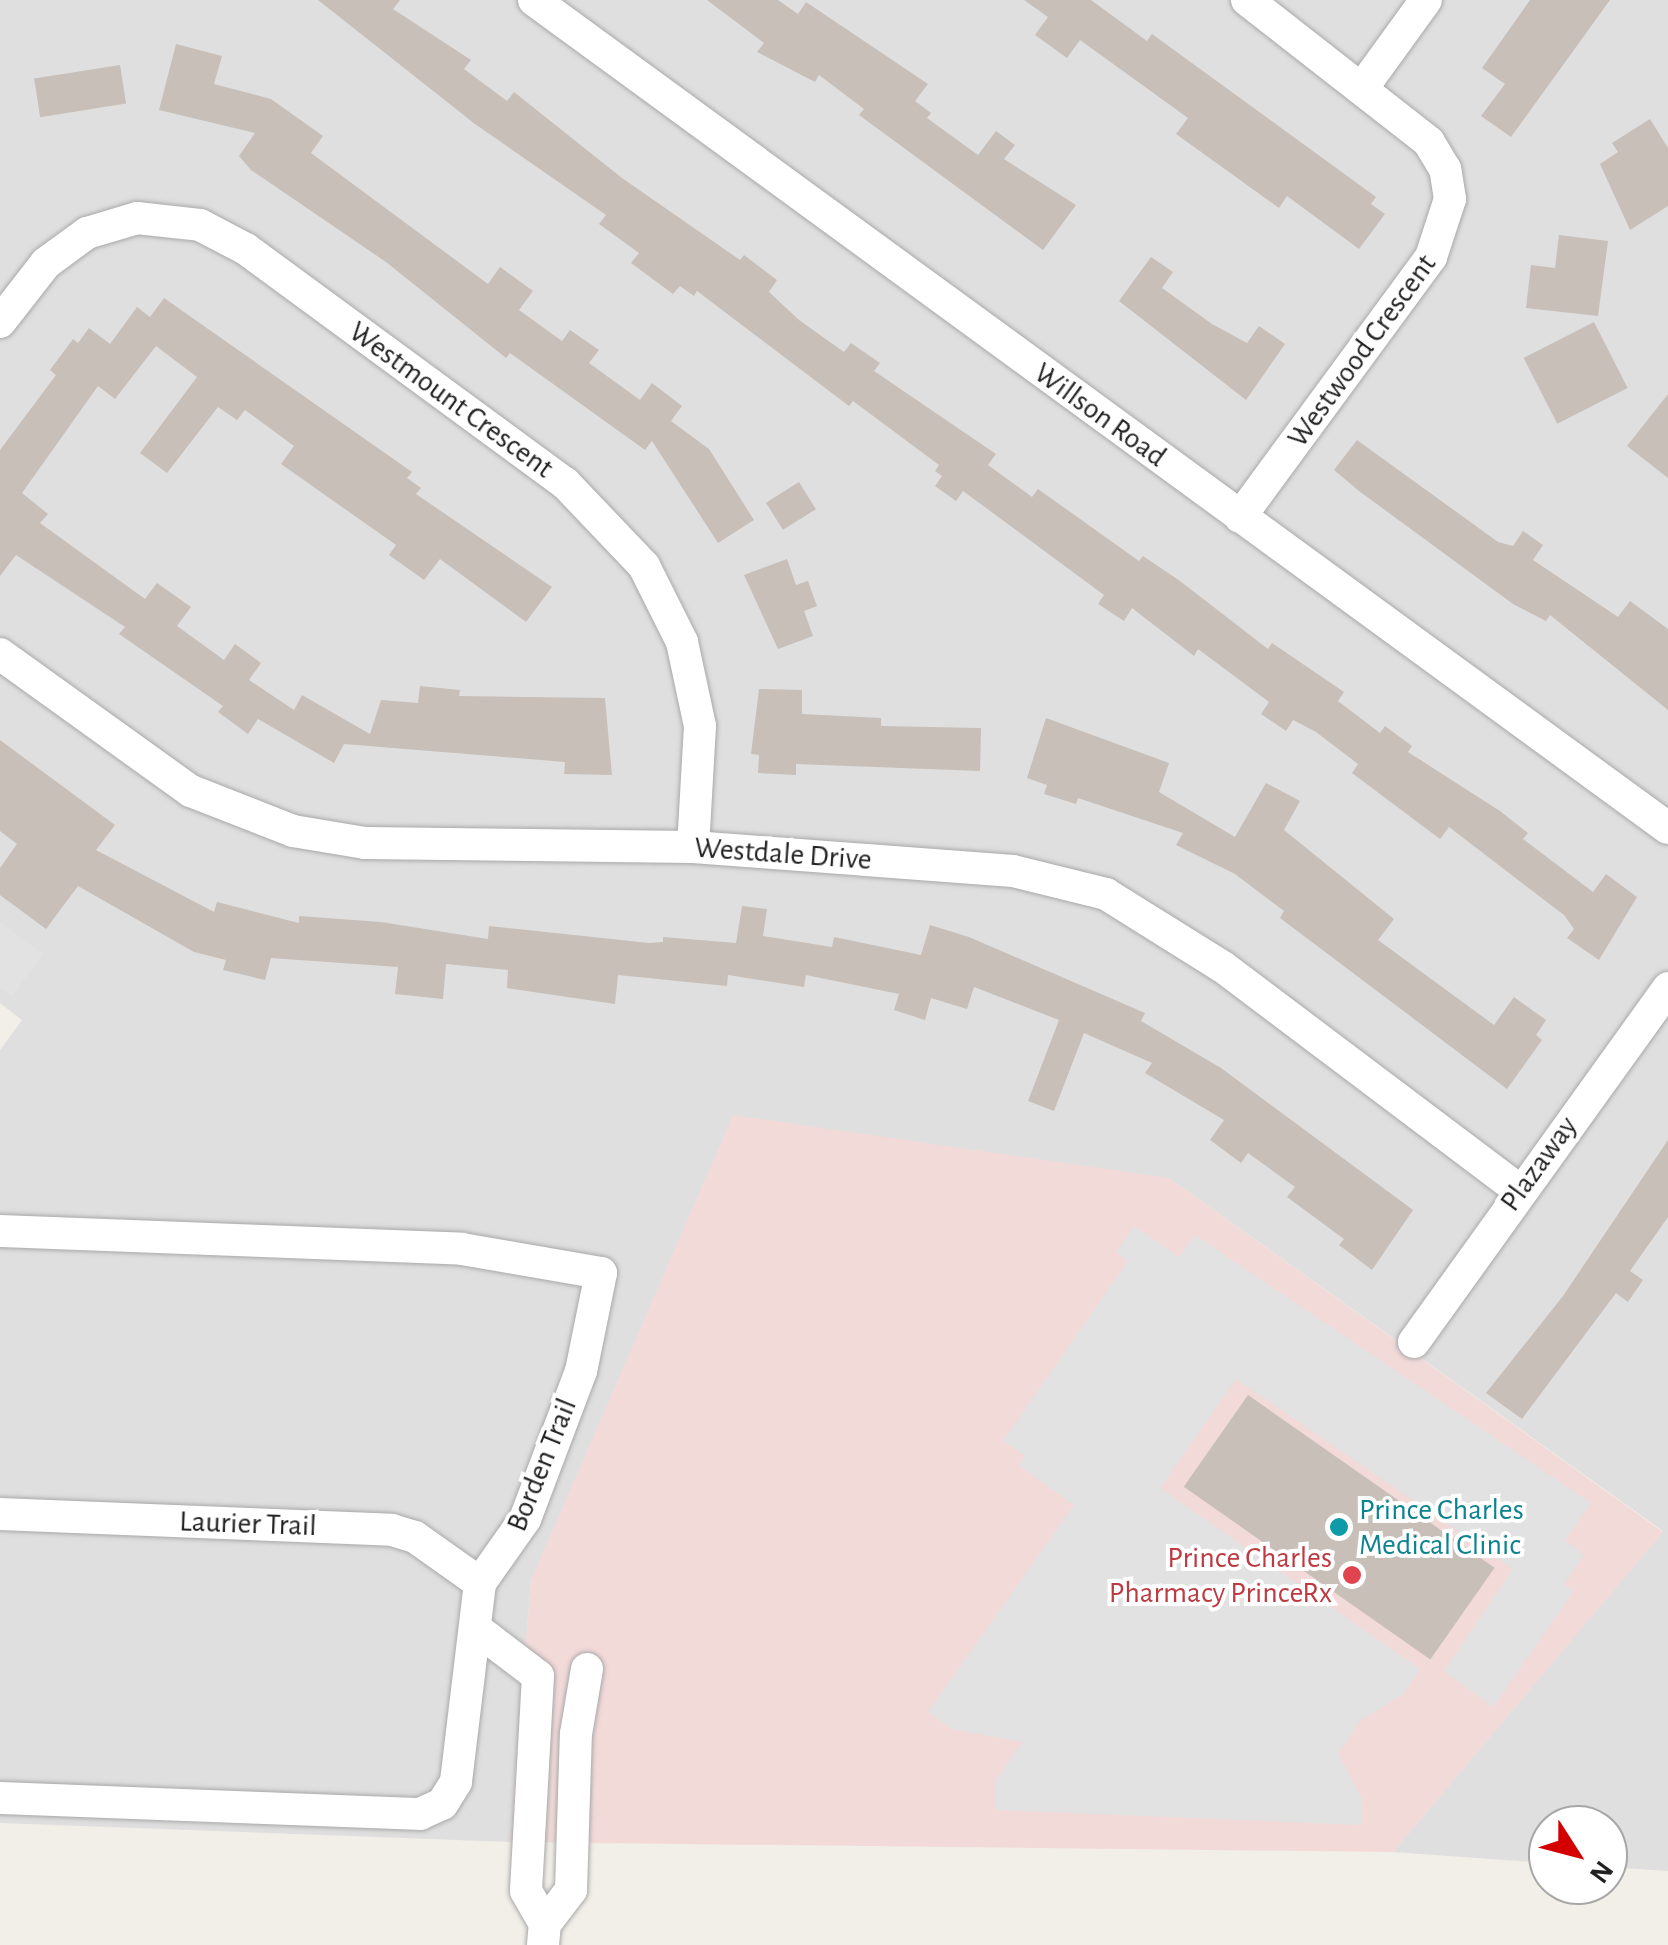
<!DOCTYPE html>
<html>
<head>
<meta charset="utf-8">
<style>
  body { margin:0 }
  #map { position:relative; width:1668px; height:1945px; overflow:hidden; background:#f2efe9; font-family:"Alegreya Sans",sans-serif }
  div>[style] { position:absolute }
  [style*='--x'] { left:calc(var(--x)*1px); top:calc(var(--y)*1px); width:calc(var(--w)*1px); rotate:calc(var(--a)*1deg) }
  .residential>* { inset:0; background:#e0dfdf }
  .commercial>* { inset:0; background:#f2dad9 }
  .parking>* { inset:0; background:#e2e2e2 }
  .building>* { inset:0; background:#c7bfb8; transform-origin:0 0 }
  .roads { filter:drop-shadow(0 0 2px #a9a9a9) drop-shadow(0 0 2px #a9a9a9) }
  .minor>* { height:32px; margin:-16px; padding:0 16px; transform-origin:16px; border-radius:16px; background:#fff }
  .dots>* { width:28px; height:28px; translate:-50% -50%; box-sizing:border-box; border:5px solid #fff; border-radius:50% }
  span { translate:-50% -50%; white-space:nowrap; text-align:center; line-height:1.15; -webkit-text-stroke:8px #fff; paint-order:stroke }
  .street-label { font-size:30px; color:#222 }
  .culture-label { font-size:30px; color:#0d838f }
  .left { translate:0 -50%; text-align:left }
  .health-label { font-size:30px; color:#be3a42 }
  .right { translate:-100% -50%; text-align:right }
  .north { position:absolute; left:1528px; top:1805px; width:100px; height:100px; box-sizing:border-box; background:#fff; border:2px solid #a7a7a7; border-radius:50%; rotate:126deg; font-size:28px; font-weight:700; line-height:40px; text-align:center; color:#222 }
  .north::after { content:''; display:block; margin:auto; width:35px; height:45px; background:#d40000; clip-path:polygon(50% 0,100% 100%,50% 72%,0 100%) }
</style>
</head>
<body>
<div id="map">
  <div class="residential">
    <div style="clip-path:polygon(0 0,1668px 0,1668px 1871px,1608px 1867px,1608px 1825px,1548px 1825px,1548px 1863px,1393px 1852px,1663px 1531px,1169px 1178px,531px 1580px,510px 1842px,0 1823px,0 1050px,22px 1020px,0 1003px)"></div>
  </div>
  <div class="commercial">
    <div style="clip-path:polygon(733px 1115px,1169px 1178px,1663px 1532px,1393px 1852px,510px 1842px,531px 1580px)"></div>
  </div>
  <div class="parking">
    <div style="clip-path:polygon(0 922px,43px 954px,12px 996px,0 988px)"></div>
    <div style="clip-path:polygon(1134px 1226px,1179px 1257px,1195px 1235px,1591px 1503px,1565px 1540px,1584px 1555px,1564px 1584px,1573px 1592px,1493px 1707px,1444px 1671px,1513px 1569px,1236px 1379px,1160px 1488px,1420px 1669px,1403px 1694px,1360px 1721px,1338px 1754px,1362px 1799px,1361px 1825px,996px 1810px,995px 1781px,1022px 1742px,952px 1729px,928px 1712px,1074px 1505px,1019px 1466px,1025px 1456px,1003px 1441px,1128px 1261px,1116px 1252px)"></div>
  </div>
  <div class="building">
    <div style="clip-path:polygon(318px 0,400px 0,393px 9px,471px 60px,464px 69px,507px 101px,514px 92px,622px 178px,740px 260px,744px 255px,777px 280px,769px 292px,799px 320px,844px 352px,851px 343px,880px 363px,874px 371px,996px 454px,988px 465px,1032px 497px,1038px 489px,1139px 561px,1143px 556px,1180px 581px,1268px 649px,1272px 643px,1344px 692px,1338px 701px,1380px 733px,1385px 726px,1412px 746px,1408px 752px,1500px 811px,1528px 833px,1523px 839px,1593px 892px,1606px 874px,1637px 897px,1599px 960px,1567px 938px,1574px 929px,1564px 915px,1449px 827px,1440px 839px,1352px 773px,1358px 764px,1316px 732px,1293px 720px,1286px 731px,1261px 714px,1269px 702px,1198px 649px,1194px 656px,1132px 608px,1124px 621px,1098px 604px,1104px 595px,963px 491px,956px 501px,935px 486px,942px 476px,935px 471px,939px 465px,853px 401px,849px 406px,697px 291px,694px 296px,680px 286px,673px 294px,631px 263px,639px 253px,599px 224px,606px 215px,475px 124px)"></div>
    <div style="clip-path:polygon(707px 0,778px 0,798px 14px,806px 2px,928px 84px,915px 101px,931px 113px,927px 118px,978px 155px,996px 131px,1015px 145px,1004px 159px,1076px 205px,1043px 250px,859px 115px,864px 109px,819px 75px,815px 82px,757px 52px,764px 43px)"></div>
    <div style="clip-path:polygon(1024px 0,1091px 0,1147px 41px,1152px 34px,1376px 197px,1371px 204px,1385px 214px,1359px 249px,1287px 196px,1279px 208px,1176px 134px,1188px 118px,1080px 40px,1067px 58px,1035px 35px,1048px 17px)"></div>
    <div style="clip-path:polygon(1530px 0,1610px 0,1511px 137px,1481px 116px,1505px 84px,1482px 68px)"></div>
    <div style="clip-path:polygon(176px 44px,222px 56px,214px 84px,271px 99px,323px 136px,311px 153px,488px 284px,500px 267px,533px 291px,519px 310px,562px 341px,570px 330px,599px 350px,589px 363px,640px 400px,652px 383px,682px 406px,671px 421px,709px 449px,754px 520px,718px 543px,652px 441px,645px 450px,510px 353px,506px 358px,386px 262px,251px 170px,239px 156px,255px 133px,159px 110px)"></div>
    <div style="left:120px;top:65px;width:39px;height:87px;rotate:81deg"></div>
    <div style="clip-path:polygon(1650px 119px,1668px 148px,1668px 206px,1630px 230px,1600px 164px,1618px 152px,1612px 143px)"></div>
    <div style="clip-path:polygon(1559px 235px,1608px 241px,1598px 316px,1526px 308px,1531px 265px,1555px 268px)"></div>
    <div style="clip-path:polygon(1151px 257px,1173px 272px,1162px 288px,1212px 324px,1247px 343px,1259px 326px,1285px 344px,1246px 400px,1119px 301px)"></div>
    <div style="clip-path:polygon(164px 298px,412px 472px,407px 478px,421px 488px,416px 494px,552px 587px,526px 622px,440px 559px,424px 580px,389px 555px,396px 545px,281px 464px,294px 446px,245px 410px,237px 420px,218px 407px,167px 473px,140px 453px,197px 377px,156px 346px,115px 399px,98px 386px,22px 493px,48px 514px,40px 523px,145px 599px,157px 583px,191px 607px,177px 626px,224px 660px,235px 644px,261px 663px,249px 680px,294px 710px,302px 695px,370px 734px,381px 700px,418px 703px,420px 686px,460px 690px,459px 696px,605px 698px,612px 775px,564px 774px,565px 762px,344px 744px,334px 763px,258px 719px,248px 734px,218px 712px,223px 706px,119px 634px,125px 627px,16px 555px,0 576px,0 450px,56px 375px,50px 370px,73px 339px,78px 343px,89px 328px,110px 344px,137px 307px,150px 317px)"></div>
    <div style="left:1594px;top:322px;width:74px;height:79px;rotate:63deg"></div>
    <div style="clip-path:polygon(1668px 394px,1668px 478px,1627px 446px)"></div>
    <div style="clip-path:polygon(1357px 440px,1498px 542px,1513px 546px,1523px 531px,1543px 545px,1533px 560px,1618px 617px,1630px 601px,1668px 629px,1668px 710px,1550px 615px,1546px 621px,1513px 604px,1359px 491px,1334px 470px)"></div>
    <div style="left:799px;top:482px;width:32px;height:39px;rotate:58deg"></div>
    <div style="clip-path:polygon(787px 559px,796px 585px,808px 581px,817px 606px,804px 611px,813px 636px,778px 649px,744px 575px)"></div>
    <div style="clip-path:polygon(759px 689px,802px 690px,802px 714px,881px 718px,881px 726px,981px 728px,980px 771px,796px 764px,796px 775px,758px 773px,759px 755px,751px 754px)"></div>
    <div style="clip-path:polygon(1046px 718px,1169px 763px,1159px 792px,1235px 837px,1266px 783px,1300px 801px,1284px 830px,1394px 919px,1378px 940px,1494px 1025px,1514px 997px,1546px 1020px,1536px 1035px,1542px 1040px,1507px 1089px,1280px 918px,1284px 911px,1235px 874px,1176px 845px,1183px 833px,1078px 798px,1076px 804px,1044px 794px,1047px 785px,1027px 778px)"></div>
    <div style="clip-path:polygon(0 740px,115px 825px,96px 850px,214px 912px,217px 902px,299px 923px,299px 916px,381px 922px,488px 939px,489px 926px,649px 943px,663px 942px,663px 937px,736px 943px,742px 906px,767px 909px,763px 936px,832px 947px,834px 937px,921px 955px,930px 925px,969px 937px,1145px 1013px,1141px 1021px,1221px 1068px,1413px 1210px,1372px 1270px,1339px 1245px,1344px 1239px,1287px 1197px,1295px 1187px,1248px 1153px,1241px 1163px,1210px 1140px,1224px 1120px,1145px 1073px,1152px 1063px,1084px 1033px,1054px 1111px,1028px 1101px,1059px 1020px,974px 987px,967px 1009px,931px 998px,925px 1020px,894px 1010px,899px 994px,806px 975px,804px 987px,728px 975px,727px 986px,618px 975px,615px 1004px,507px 988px,508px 970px,446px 964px,443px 999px,395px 994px,398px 967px,271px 958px,265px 980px,223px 970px,226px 960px,194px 952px,78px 886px,46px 929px,0 895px,0 868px,17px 844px,0 831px)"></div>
    <div style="clip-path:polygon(1668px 1140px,1668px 1217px,1630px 1271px,1643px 1280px,1628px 1302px,1616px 1293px,1522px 1419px,1486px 1393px,1563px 1296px)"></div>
    <div style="left:1248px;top:1395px;width:301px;height:112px;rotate:35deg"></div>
  </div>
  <div class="roads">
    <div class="minor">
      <div style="--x:534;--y:0;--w:1404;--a:36.14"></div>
      <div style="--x:1363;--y:87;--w:107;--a:-54.1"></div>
      <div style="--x:0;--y:322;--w:75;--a:-52.1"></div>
      <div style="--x:46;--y:263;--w:51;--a:-36.2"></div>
      <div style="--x:87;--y:233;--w:52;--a:-16.7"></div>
      <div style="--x:137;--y:218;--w:63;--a:6.3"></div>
      <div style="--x:200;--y:225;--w:52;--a:27.6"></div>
      <div style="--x:246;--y:249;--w:396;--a:36.3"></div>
      <div style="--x:565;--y:483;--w:115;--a:46.4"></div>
      <div style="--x:644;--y:566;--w:85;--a:63.4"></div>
      <div style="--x:682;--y:642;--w:86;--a:77.9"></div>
      <div style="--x:700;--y:726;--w:121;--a:93.3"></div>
      <div style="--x:1240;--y:517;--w:323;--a:-53.7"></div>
      <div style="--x:1431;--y:257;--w:61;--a:-71.9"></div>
      <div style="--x:1450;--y:199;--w:30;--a:-99"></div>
      <div style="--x:1445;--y:169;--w:31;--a:-121"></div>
      <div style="--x:1429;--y:142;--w:231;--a:-142"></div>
      <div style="--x:0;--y:654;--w:235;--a:35.7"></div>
      <div style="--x:191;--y:791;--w:110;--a:21.4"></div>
      <div style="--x:293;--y:831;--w:73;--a:9.5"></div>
      <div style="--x:365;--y:843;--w:328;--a:0.7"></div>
      <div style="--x:693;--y:847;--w:321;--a:4.3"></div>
      <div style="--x:1013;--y:871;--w:96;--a:13.9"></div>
      <div style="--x:1106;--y:894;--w:138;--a:32"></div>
      <div style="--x:1223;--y:967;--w:371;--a:37"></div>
      <div style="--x:0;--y:1231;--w:462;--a:2.2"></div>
      <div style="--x:462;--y:1249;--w:141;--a:9.8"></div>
      <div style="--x:601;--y:1273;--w:100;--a:101.5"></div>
      <div style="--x:581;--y:1371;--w:158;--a:110.7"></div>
      <div style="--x:525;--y:1519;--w:78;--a:125.1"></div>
      <div style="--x:480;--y:1583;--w:200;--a:96.9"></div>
      <div style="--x:456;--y:1782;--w:26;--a:122"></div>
      <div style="--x:442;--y:1804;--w:24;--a:156"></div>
      <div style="--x:420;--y:1814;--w:420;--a:-177.8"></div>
      <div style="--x:1414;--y:1342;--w:436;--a:-54.3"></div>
      <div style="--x:0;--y:1514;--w:392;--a:2.3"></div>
      <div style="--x:392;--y:1530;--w:24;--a:17"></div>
      <div style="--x:415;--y:1537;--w:80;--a:35.3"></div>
      <div style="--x:475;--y:1628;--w:79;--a:37.3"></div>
      <div style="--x:538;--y:1676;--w:215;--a:93.2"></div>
      <div style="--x:526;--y:1891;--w:38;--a:60"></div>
      <div style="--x:543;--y:1945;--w:21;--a:-85"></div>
      <div style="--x:545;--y:1924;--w:43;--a:-52.6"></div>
      <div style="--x:571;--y:1890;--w:156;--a:-88.2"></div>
      <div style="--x:576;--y:1734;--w:66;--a:-80.4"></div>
    </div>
  </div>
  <div class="dots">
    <div style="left:1339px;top:1527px;background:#0f9aa8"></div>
    <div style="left:1352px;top:1575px;background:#e0444e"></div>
  </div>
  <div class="street-label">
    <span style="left:1362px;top:351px;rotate:-54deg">Westwood Crescent</span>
    <span style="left:451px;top:400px;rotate:36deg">Westmount Crescent</span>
    <span style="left:1100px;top:415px;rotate:36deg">Willson Road</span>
    <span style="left:783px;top:854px;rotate:4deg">Westdale Drive</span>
    <span style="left:1539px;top:1164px;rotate:-54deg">Plazaway</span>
    <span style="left:542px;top:1465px;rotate:-68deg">Borden Trail</span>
    <span style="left:248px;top:1524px;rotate:2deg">Laurier Trail</span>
  </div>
  <div class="culture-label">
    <span class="left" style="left:1359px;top:1527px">Prince Charles<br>Medical Clinic</span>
  </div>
  <div class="health-label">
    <span class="right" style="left:1332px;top:1575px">Prince Charles<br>Pharmacy PrinceRx</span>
  </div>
  <div class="north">N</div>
</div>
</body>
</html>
